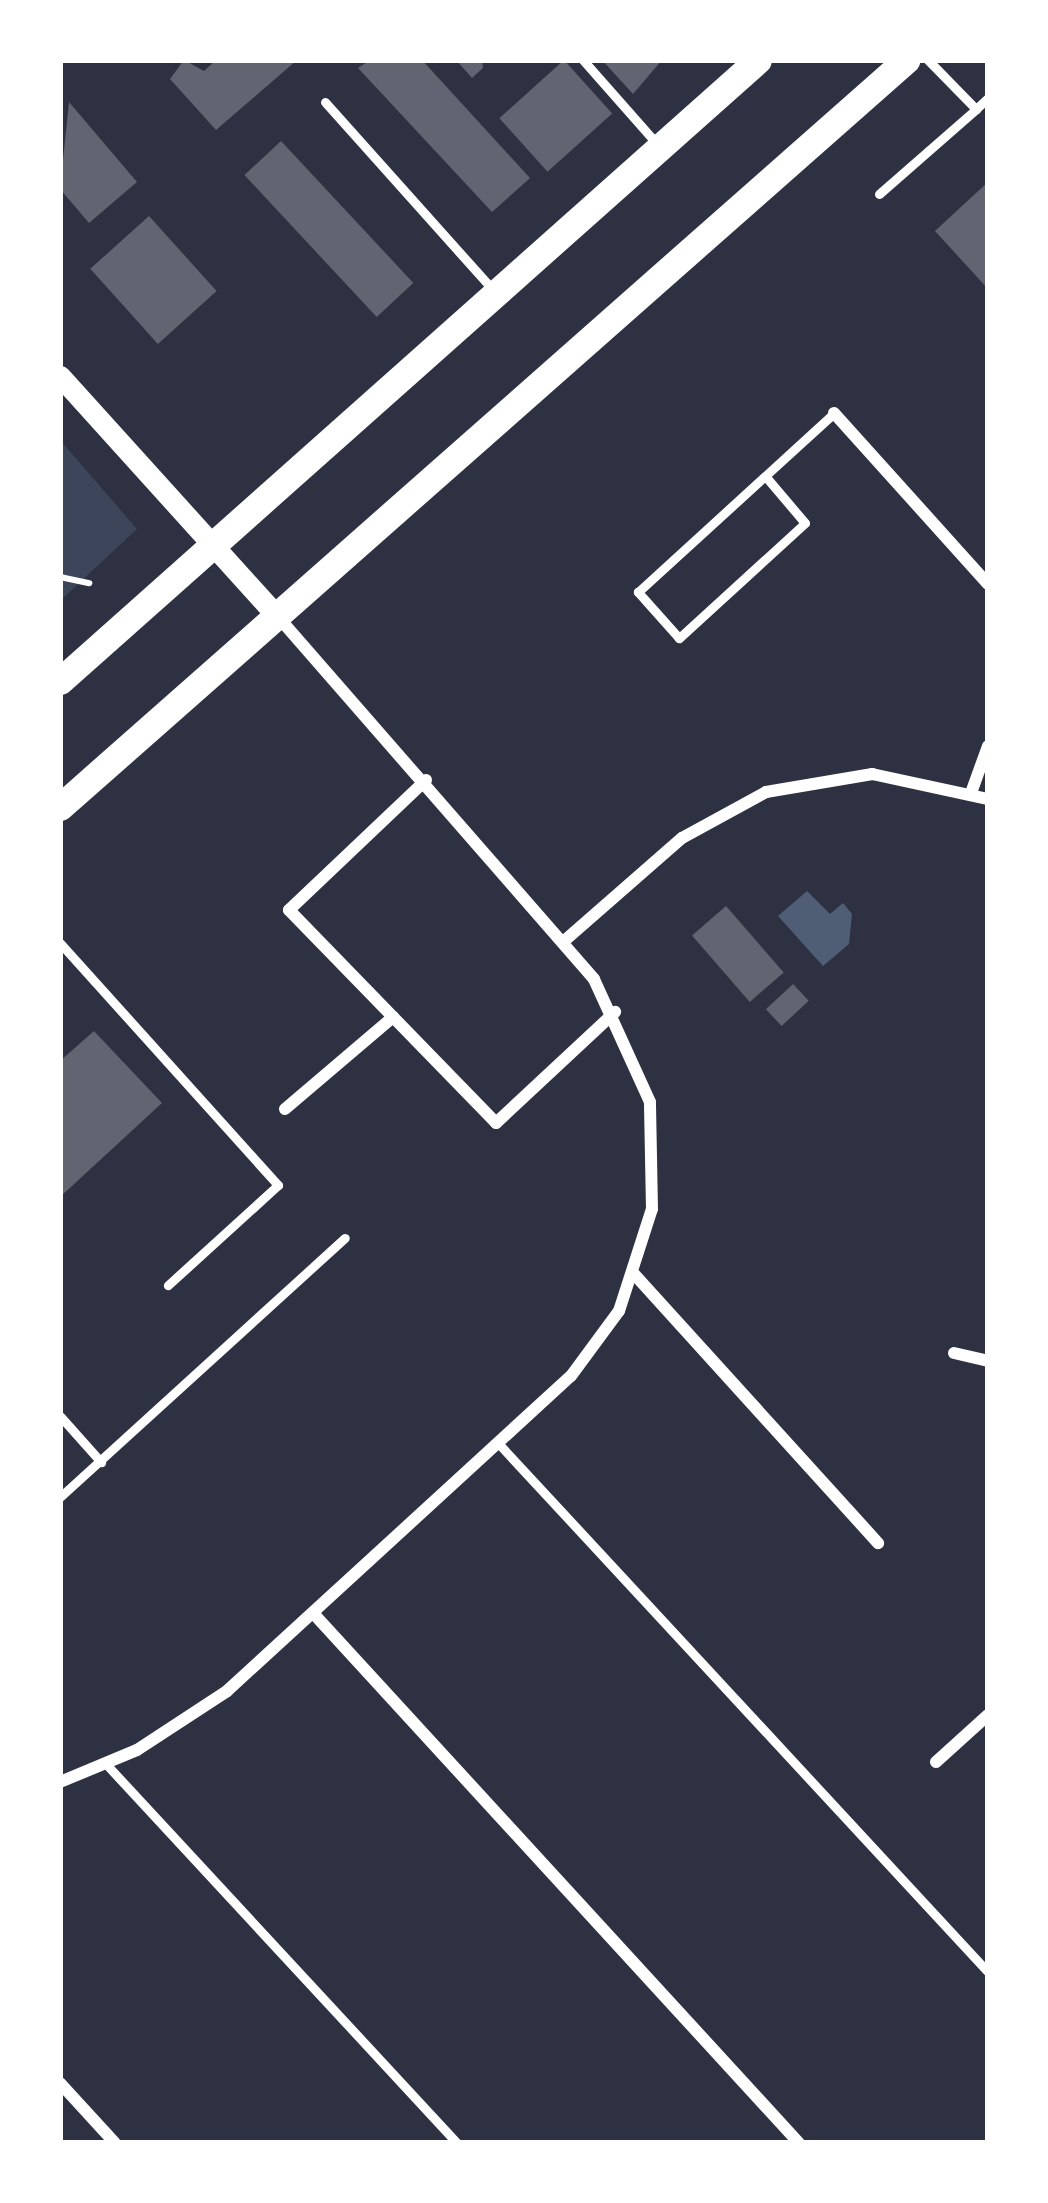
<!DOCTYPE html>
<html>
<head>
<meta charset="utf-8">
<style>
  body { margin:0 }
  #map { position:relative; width:1048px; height:2203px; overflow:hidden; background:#2d3142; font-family:Overpass,sans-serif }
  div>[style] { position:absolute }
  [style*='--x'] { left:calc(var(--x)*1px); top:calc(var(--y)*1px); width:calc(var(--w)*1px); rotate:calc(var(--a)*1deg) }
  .green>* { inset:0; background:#3c4559 }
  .water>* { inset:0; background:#4f5d75 }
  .building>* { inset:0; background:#626471; transform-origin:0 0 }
  .path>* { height:6px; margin:-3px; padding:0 3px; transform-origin:3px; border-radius:3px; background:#fff }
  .service>* { height:9px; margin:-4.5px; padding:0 4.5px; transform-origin:4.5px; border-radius:4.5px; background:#fff }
  .minor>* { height:12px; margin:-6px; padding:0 6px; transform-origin:6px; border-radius:6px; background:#fff }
  .tertiary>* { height:21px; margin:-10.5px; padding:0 10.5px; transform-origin:10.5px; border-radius:10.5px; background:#fff }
  .primary>* { height:27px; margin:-13.5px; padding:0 13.5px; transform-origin:13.5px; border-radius:13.5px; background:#fff }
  span { translate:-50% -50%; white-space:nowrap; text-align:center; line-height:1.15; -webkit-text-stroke:9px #fff; paint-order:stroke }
  .frame { position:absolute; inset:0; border:63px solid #fff; pointer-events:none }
</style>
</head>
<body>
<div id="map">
  <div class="green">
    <div style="clip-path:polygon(60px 440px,137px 529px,60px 601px)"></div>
  </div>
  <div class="water">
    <div style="clip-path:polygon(807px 891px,830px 914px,843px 903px,852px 914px,849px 944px,823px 966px,778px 916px)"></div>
  </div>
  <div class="building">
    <div style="clip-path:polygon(184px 60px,204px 71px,216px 60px,297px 60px,216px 130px,170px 79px)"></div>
    <div style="clip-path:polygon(370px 60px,422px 60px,530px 178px,492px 212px,358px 68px)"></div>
    <div style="clip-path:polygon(456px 60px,482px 60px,483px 68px,472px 78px)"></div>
    <div style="left:564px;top:60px;width:72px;height:87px;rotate:48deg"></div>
    <div style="clip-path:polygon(602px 60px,662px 60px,633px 94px)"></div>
    <div style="clip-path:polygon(69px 102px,137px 182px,89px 223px,60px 189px)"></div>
    <div style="left:281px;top:141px;width:194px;height:50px;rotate:47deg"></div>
    <div style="clip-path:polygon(988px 182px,988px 289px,935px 231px)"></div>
    <div style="left:149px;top:216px;width:101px;height:79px;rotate:48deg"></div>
    <div style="left:726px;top:906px;width:88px;height:45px;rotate:49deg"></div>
    <div style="left:793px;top:984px;width:23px;height:37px;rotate:47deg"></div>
    <div style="clip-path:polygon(94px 1031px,162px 1103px,60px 1197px,60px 1061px)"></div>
  </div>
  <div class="path">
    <div style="--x:60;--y:577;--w:30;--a:12"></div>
  </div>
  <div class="service">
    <div style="--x:583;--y:60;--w:112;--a:48.6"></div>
    <div style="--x:928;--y:60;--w:69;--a:45.6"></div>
    <div style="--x:976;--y:109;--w:16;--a:-43"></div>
    <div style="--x:325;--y:102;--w:255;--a:48.2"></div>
    <div style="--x:879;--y:194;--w:129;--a:-41.2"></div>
    <div style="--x:766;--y:477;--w:60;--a:49.7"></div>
    <div style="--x:805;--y:523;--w:171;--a:137.6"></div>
    <div style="--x:679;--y:638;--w:62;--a:-131.7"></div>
    <div style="--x:638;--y:592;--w:265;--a:-42.4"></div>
    <div style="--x:60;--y:943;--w:326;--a:48"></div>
    <div style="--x:278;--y:1185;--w:149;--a:137.7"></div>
    <div style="--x:60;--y:1416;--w:62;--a:48.3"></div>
    <div style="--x:498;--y:1443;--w:721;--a:47.19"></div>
    <div style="--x:60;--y:1497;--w:385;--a:-42.3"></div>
    <div style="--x:106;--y:1764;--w:517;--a:47.2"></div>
  </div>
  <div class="minor">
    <div style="--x:834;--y:413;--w:230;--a:48"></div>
    <div style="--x:426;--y:780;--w:189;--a:136.5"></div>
    <div style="--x:289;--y:910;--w:297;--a:45.8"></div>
    <div style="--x:496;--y:1123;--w:163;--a:-43"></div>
    <div style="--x:971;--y:793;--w:50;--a:-70.1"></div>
    <div style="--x:563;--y:942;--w:158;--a:-41.2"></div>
    <div style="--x:682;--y:838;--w:96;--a:-28.7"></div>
    <div style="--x:766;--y:792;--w:108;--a:-9.6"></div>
    <div style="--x:872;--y:774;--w:119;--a:12.2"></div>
    <div style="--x:285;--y:1109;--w:142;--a:-40.4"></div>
    <div style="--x:635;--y:1275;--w:362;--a:47.8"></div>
    <div style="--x:954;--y:1353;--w:35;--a:13"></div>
    <div style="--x:313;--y:1613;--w:719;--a:47.48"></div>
    <div style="--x:936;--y:1762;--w:70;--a:-42.1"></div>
    <div style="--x:60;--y:1782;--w:83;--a:-22.6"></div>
    <div style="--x:137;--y:1750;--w:108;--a:-33.2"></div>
    <div style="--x:227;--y:1691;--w:466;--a:-42.5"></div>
    <div style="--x:571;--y:1376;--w:81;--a:-53.6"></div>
    <div style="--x:619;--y:1311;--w:107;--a:-72.1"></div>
    <div style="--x:652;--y:1209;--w:107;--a:-91.1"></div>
    <div style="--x:650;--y:1102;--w:135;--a:-114.5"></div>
    <div style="--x:594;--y:979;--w:481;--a:-131.1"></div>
    <div style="--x:60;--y:2083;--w:81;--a:47.5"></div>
  </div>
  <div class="tertiary">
    <div style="--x:60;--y:376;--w:325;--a:47.9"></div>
  </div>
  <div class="primary">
    <div style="--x:60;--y:681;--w:934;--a:-41.66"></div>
    <div style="--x:60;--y:807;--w:1129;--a:-41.44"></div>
  </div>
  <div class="frame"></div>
</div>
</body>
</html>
